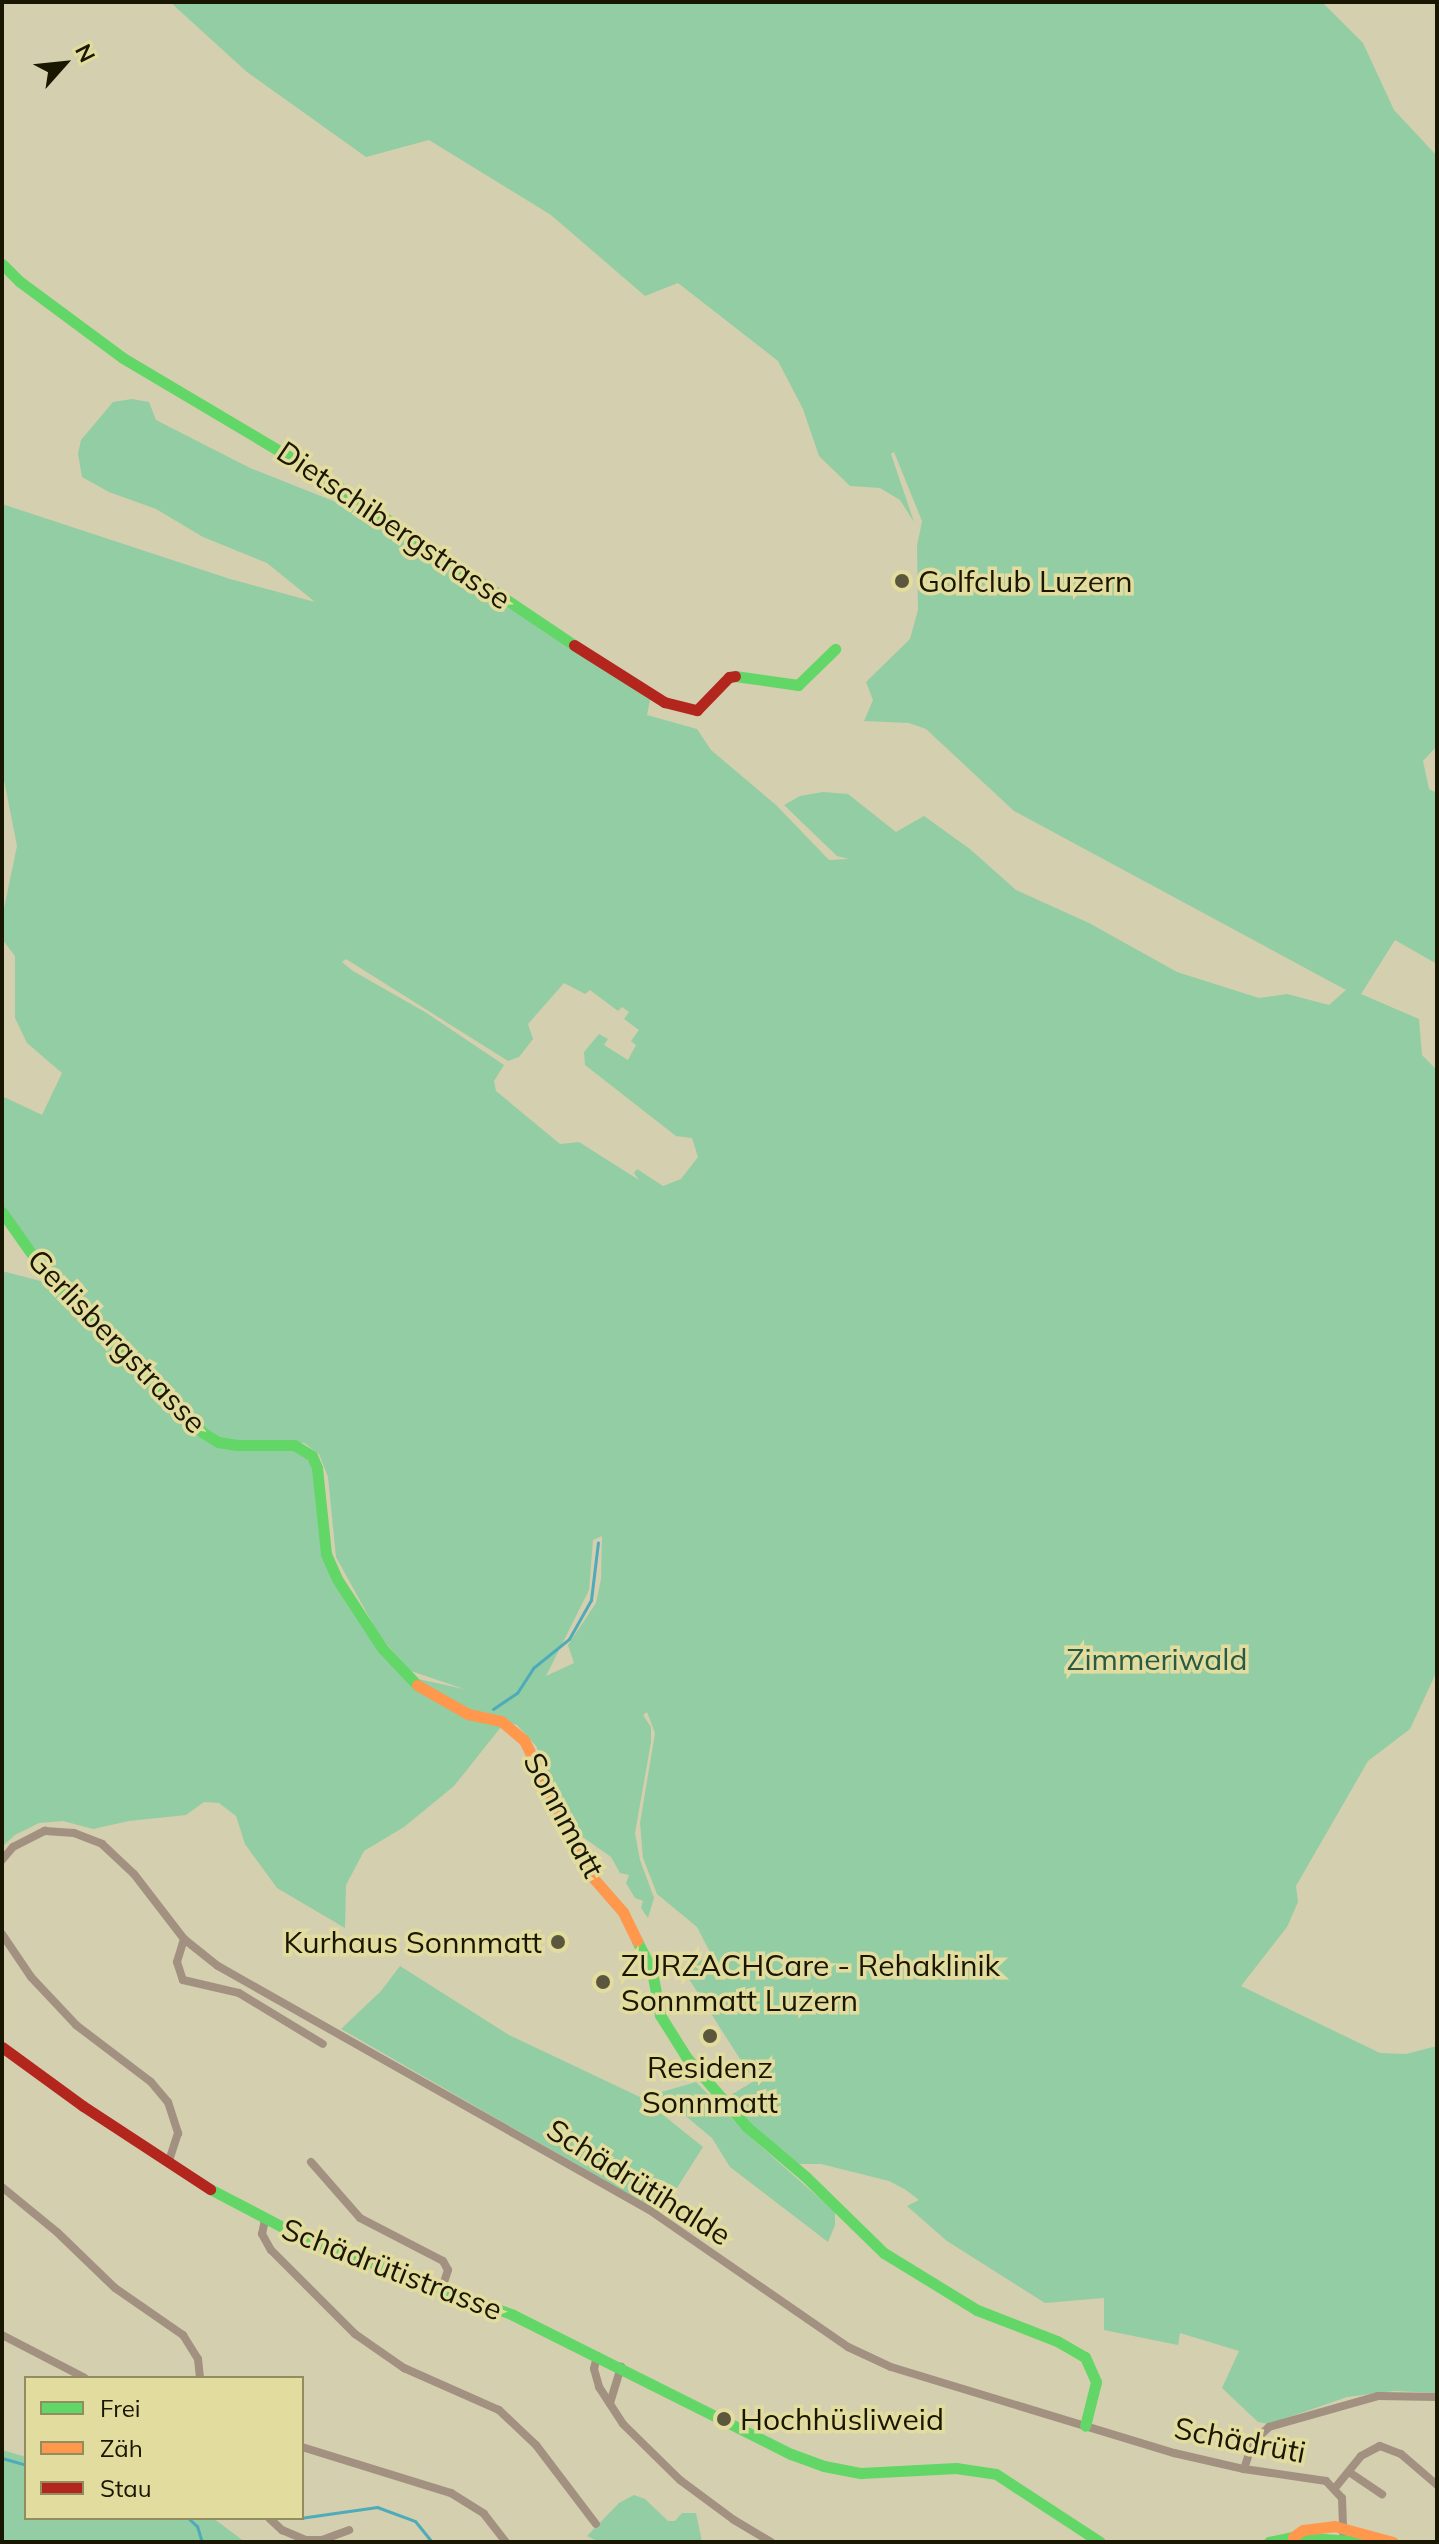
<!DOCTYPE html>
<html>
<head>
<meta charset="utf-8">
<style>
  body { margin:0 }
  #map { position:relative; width:1439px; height:2544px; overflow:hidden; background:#d4cfae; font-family:Mulish,sans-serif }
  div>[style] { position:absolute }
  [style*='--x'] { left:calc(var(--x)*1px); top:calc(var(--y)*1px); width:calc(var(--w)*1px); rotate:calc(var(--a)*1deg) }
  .green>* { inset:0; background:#93cda4 }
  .stream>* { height:3px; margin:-1.5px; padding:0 1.5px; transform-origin:1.5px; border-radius:1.5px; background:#4eabb9 }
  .street>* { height:8px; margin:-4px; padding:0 4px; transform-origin:4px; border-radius:4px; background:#a29080 }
  .fast>* { height:11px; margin:-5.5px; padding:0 5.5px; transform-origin:5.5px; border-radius:5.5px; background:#63d668 }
  .slow>* { height:11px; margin:-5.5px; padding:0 5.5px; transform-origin:5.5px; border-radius:5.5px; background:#ff974d }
  .jam>* { height:11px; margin:-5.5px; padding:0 5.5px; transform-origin:5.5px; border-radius:5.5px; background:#b3261e }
  .dots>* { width:22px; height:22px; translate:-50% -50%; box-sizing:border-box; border:4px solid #e3dc9f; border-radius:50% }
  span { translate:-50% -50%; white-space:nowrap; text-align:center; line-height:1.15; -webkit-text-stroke:7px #e3dc9f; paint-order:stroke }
  .street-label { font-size:30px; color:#191601 }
  .poi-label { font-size:30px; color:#191601 }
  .left { translate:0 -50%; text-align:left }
  .right { translate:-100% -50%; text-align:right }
  .park-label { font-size:30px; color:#265c45 }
  .frame { position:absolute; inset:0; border:4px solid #191601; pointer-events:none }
  .legend { position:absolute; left:24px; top:2376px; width:280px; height:144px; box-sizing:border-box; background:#e3dc9f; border:2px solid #928d60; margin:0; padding:10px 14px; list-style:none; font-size:24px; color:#191601 }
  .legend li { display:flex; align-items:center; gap:16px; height:40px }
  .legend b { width:40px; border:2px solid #928d60 }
  .north { position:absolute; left:24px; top:24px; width:80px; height:80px; -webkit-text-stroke:6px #e3dc9f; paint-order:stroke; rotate:63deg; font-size:22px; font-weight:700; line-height:32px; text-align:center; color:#191601 }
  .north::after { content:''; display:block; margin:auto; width:28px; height:36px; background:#191601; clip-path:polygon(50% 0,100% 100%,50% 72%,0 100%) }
</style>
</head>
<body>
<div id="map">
  <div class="green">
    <div style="clip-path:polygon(evenodd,170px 2px,1322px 2px,1363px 43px,1394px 110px,1437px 156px,1437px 746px,1423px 761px,1429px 789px,1437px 793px,1437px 964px,1395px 940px,1361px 994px,1419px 1019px,1422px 1055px,1437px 1070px,1437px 1671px,1410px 1729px,1368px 1761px,1296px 1886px,1298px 1902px,1287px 1927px,1241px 1986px,1380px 2053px,1406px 2054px,1437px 2046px,1437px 2393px,1394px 2391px,1347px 2397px,1269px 2424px,1258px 2422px,1222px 2388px,1239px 2351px,1180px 2333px,1178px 2345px,1104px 2330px,1104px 2298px,1045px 2303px,947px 2241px,907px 2206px,919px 2200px,906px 2190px,889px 2181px,821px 2164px,796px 2164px,772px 2145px,726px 2098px,754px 2081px,682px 1968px,712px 1956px,697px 1927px,657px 1894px,643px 1858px,640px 1823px,655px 1733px,647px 1712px,643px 1715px,651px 1727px,651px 1742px,635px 1833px,640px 1860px,654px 1898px,648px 1918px,641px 1908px,643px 1901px,635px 1898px,626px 1883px,629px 1875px,620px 1873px,611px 1857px,577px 1833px,536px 1746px,517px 1725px,462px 1710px,432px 1693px,418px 1679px,464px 1689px,411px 1671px,380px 1637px,336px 1557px,328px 1477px,319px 1454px,304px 1443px,233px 1442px,212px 1435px,24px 1243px,2px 1205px,2px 1096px,42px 1115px,62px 1073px,27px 1043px,15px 1018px,15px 956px,2px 939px,2px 918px,17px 846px,2px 770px,2px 504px,230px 579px,315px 602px,267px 563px,203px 537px,156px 509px,109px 492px,82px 477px,78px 454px,81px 440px,113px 402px,132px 399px,149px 402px,156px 420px,250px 468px,371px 516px,410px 541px,650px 700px,647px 715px,697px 729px,711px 750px,776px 805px,829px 860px,849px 859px,837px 856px,784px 805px,800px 796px,823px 792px,848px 794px,896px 832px,924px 816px,970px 849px,1016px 890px,1089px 923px,1177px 972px,1259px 998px,1287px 994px,1329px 1005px,1346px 990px,1014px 811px,926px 729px,909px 723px,864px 721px,873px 700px,866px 682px,910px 639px,918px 610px,917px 546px,922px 521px,894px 452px,891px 454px,914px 522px,900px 500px,880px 488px,850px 486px,819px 456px,803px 409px,778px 361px,678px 283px,645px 296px,551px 215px,429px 140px,366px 157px,247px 72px,170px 2px,346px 959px,508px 1061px,519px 1057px,533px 1039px,528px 1024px,564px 983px,585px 994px,590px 990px,618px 1011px,622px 1007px,629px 1012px,624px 1019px,639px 1030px,631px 1041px,636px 1045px,628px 1060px,604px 1045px,608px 1039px,599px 1034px,584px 1052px,585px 1065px,676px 1136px,692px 1138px,698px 1157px,681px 1179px,663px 1186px,637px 1169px,634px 1173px,639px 1180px,579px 1142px,560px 1144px,496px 1091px,494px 1081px,504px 1065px,425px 1012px,353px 971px,342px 962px,346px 959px,170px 2px,602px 1536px,601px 1579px,596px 1603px,568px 1645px,574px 1663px,546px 1676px,589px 1590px,593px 1540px,602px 1536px)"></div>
    <div style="clip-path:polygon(2px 1271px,52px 1284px,200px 1436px,302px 1452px,315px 1470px,333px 1578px,409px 1683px,501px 1727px,454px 1786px,404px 1827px,364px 1851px,346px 1885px,345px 1928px,277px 1888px,245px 1844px,236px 1816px,219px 1803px,204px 1802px,186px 1815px,129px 1821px,93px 1829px,63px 1821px,39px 1823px,15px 1835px,2px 1847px)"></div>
    <div style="clip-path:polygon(400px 1966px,509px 2035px,642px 2098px,703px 2147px,661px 2213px,341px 2029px,381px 1991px)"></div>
    <div style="clip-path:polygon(696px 2082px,749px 2136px,835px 2212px,835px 2225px,828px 2242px,730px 2167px,712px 2138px,658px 2093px)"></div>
    <div style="clip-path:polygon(2px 2450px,26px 2457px,26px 2518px,213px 2518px,245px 2542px,2px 2542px)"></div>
    <div style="clip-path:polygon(634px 2495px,645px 2499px,668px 2521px,675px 2521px,682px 2513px,696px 2513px,702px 2542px,599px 2542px,587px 2536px,619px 2503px)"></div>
  </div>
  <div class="stream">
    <div style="--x:493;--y:1709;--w:29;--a:-34"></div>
    <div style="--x:517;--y:1693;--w:30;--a:-57"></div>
    <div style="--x:533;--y:1668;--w:46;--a:-38.9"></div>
    <div style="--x:569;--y:1639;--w:45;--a:-60.6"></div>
    <div style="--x:591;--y:1600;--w:58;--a:-83.1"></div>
    <div style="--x:2;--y:2458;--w:25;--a:16"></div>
    <div style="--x:188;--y:2518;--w:12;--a:42"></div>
    <div style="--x:197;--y:2526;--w:17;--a:73"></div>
    <div style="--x:300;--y:2518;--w:78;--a:-8.1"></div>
    <div style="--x:377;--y:2507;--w:40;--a:20.2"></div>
    <div style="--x:415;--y:2521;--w:27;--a:51"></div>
  </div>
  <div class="street">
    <div style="--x:2;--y:1860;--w:17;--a:-50"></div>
    <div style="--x:13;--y:1847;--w:36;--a:-27"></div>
    <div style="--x:45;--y:1831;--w:29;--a:4"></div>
    <div style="--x:74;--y:1833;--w:30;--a:21"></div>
    <div style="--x:102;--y:1844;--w:44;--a:43.2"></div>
    <div style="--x:134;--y:1874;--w:82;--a:52.4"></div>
    <div style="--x:184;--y:1939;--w:43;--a:38.5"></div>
    <div style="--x:218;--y:1966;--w:494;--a:29.5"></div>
    <div style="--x:648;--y:2209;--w:243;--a:34.6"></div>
    <div style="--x:848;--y:2347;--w:47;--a:24.9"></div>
    <div style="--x:891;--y:2367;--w:296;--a:16.9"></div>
    <div style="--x:1174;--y:2453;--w:72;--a:12.9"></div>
    <div style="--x:1244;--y:2469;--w:83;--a:8.3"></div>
    <div style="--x:1326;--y:2481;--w:23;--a:47"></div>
    <div style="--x:1342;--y:2498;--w:35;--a:88"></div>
    <div style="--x:2;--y:1934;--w:52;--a:56"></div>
    <div style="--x:31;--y:1977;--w:66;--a:46.8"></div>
    <div style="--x:76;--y:2025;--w:94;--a:37.2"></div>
    <div style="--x:151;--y:2082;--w:26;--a:50"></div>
    <div style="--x:168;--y:2102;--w:33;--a:72"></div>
    <div style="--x:178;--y:2133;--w:28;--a:108"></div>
    <div style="--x:184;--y:1939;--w:24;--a:107"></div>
    <div style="--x:177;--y:1962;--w:19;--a:72"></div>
    <div style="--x:183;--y:1980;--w:57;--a:13.1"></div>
    <div style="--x:239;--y:1993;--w:98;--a:31.3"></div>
    <div style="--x:311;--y:2162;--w:74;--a:48.8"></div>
    <div style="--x:360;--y:2218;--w:93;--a:27.4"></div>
    <div style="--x:443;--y:2261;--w:10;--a:61"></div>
    <div style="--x:448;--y:2270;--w:20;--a:108"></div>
    <div style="--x:2;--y:2187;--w:72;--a:39.4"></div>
    <div style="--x:58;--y:2233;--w:79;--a:44"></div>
    <div style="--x:115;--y:2288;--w:83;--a:34.7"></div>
    <div style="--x:183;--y:2335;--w:28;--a:58"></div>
    <div style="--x:198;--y:2359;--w:19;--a:84"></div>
    <div style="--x:265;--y:2220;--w:14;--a:102"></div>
    <div style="--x:262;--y:2234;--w:18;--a:61"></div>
    <div style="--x:271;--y:2250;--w:119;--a:45"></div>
    <div style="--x:355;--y:2334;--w:60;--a:34.8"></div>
    <div style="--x:404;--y:2368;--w:104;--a:23.9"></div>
    <div style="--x:499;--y:2410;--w:51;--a:43.4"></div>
    <div style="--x:536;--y:2445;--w:99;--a:52.8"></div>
    <div style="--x:2;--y:2335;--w:93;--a:27.4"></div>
    <div style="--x:597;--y:2356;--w:13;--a:103"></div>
    <div style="--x:594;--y:2369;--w:19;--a:74"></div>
    <div style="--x:599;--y:2387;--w:44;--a:57"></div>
    <div style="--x:623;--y:2424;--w:80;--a:44.5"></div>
    <div style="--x:680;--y:2480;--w:67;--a:36.5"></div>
    <div style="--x:734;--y:2520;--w:43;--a:30.7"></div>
    <div style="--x:610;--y:2403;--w:38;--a:-73"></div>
    <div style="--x:302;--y:2447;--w:156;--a:17.2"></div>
    <div style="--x:451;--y:2493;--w:39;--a:32"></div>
    <div style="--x:484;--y:2514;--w:36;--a:52"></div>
    <div style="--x:1244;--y:2469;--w:28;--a:-72"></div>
    <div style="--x:1253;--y:2442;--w:22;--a:-43"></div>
    <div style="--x:1269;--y:2427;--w:113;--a:-15.9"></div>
    <div style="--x:1378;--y:2396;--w:59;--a:1"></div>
    <div style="--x:1349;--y:2472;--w:40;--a:34"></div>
    <div style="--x:1335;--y:2488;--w:41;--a:-50.9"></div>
    <div style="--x:1361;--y:2456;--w:21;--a:-28"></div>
    <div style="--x:1380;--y:2446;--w:22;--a:21"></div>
    <div style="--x:1401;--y:2454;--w:48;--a:40.7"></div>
    <div style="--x:269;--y:2518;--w:18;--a:43"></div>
    <div style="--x:282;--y:2530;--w:25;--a:23"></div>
    <div style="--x:305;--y:2540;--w:17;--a:0"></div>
    <div style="--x:322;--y:2540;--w:29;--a:-20"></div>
  </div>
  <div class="fast">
    <div style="--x:2;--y:264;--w:24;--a:45"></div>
    <div style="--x:19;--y:281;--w:129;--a:36.5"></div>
    <div style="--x:123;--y:358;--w:237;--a:30.7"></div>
    <div style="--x:327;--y:479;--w:298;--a:33.9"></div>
    <div style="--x:735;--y:676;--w:64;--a:8.1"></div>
    <div style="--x:798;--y:685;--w:52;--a:-44.2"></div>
    <div style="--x:2;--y:1212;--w:71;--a:54.7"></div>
    <div style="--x:43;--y:1270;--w:227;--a:45.5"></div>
    <div style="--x:202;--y:1432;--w:19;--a:32"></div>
    <div style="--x:218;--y:1442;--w:19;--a:9"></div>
    <div style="--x:237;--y:1445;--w:57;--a:0"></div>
    <div style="--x:294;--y:1445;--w:21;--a:31"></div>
    <div style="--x:312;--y:1456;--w:13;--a:67"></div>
    <div style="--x:317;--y:1468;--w:86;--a:84"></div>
    <div style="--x:326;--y:1554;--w:27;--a:66"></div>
    <div style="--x:337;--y:1579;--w:82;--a:56.9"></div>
    <div style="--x:382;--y:1648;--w:51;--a:46.6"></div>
    <div style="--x:637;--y:1941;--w:34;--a:63"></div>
    <div style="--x:652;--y:1971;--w:45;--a:79.7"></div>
    <div style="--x:660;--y:2015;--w:51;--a:57.9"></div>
    <div style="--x:687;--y:2058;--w:91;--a:49"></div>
    <div style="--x:747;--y:2127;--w:77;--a:40.3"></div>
    <div style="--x:806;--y:2177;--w:109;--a:44.3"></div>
    <div style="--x:884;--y:2253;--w:109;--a:31.5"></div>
    <div style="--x:977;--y:2310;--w:86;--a:21.2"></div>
    <div style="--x:1057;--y:2341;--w:32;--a:30"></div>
    <div style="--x:1085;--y:2357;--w:27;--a:66"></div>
    <div style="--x:1096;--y:2382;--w:45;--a:104"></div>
    <div style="--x:210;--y:2189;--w:102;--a:27.6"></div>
    <div style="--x:300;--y:2236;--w:227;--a:20.3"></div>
    <div style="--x:513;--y:2315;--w:311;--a:26.6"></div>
    <div style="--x:791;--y:2454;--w:35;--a:20"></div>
    <div style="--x:824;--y:2466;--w:38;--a:11"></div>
    <div style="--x:861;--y:2473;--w:95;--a:-3"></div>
    <div style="--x:956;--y:2468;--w:40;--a:8.5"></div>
    <div style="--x:996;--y:2474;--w:124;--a:33.2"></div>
    <div style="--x:1269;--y:2542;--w:25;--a:-12"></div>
    <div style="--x:1293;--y:2537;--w:76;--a:3.8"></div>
  </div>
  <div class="slow">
    <div style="--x:417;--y:1685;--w:59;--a:29.6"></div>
    <div style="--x:468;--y:1714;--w:34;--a:12"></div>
    <div style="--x:501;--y:1721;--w:30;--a:40"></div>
    <div style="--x:524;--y:1740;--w:147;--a:64.1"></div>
    <div style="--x:588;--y:1872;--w:53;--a:48.8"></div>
    <div style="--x:623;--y:1912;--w:32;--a:64"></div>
    <div style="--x:1293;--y:2537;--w:12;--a:-35"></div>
    <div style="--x:1303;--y:2530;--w:31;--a:-7"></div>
    <div style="--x:1334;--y:2526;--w:61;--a:15.2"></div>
  </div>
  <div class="jam">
    <div style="--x:574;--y:645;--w:107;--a:32.3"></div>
    <div style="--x:664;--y:702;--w:34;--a:14"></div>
    <div style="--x:697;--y:710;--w:46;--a:-45.9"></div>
    <div style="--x:729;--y:677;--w:6;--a:-9"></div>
    <div style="--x:2;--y:2047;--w:100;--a:36.1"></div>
    <div style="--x:83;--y:2106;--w:152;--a:33.2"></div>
  </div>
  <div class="dots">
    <div style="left:902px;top:581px;background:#5a573e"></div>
    <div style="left:558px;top:1942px;background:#5a573e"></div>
    <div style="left:603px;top:1982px;background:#5a573e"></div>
    <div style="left:710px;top:2036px;background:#5a573e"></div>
    <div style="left:724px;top:2419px;background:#5a573e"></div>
  </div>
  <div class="street-label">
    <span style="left:394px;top:525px;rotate:34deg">Dietschibergstrasse</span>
    <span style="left:117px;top:1341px;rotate:46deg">Gerlisbergstrasse</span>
    <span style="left:564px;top:1815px;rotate:62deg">Sonnmatt</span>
    <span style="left:639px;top:2182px;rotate:32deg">Schädrütihalde</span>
    <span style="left:392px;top:2269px;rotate:21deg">Schädrütistrasse</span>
    <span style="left:1240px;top:2440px;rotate:11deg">Schädrüti</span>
  </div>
  <div class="poi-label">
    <span class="left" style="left:918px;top:581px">Golfclub Luzern</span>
    <span class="right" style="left:542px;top:1942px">Kurhaus Sonnmatt</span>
    <span class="left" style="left:621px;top:1982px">ZURZACHCare - Rehaklinik<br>Sonnmatt Luzern</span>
    <span style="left:710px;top:2084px">Residenz<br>Sonnmatt</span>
    <span class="left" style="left:740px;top:2419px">Hochhüsliweid</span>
  </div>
  <div class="park-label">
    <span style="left:1157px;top:1659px">Zimmeriwald</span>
  </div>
  <div class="frame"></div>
  <ul class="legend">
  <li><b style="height:10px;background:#63d668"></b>Frei</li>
  <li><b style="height:10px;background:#ff974d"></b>Zäh</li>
  <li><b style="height:10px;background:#b3261e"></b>Stau</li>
  </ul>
  <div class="north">N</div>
</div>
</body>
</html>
